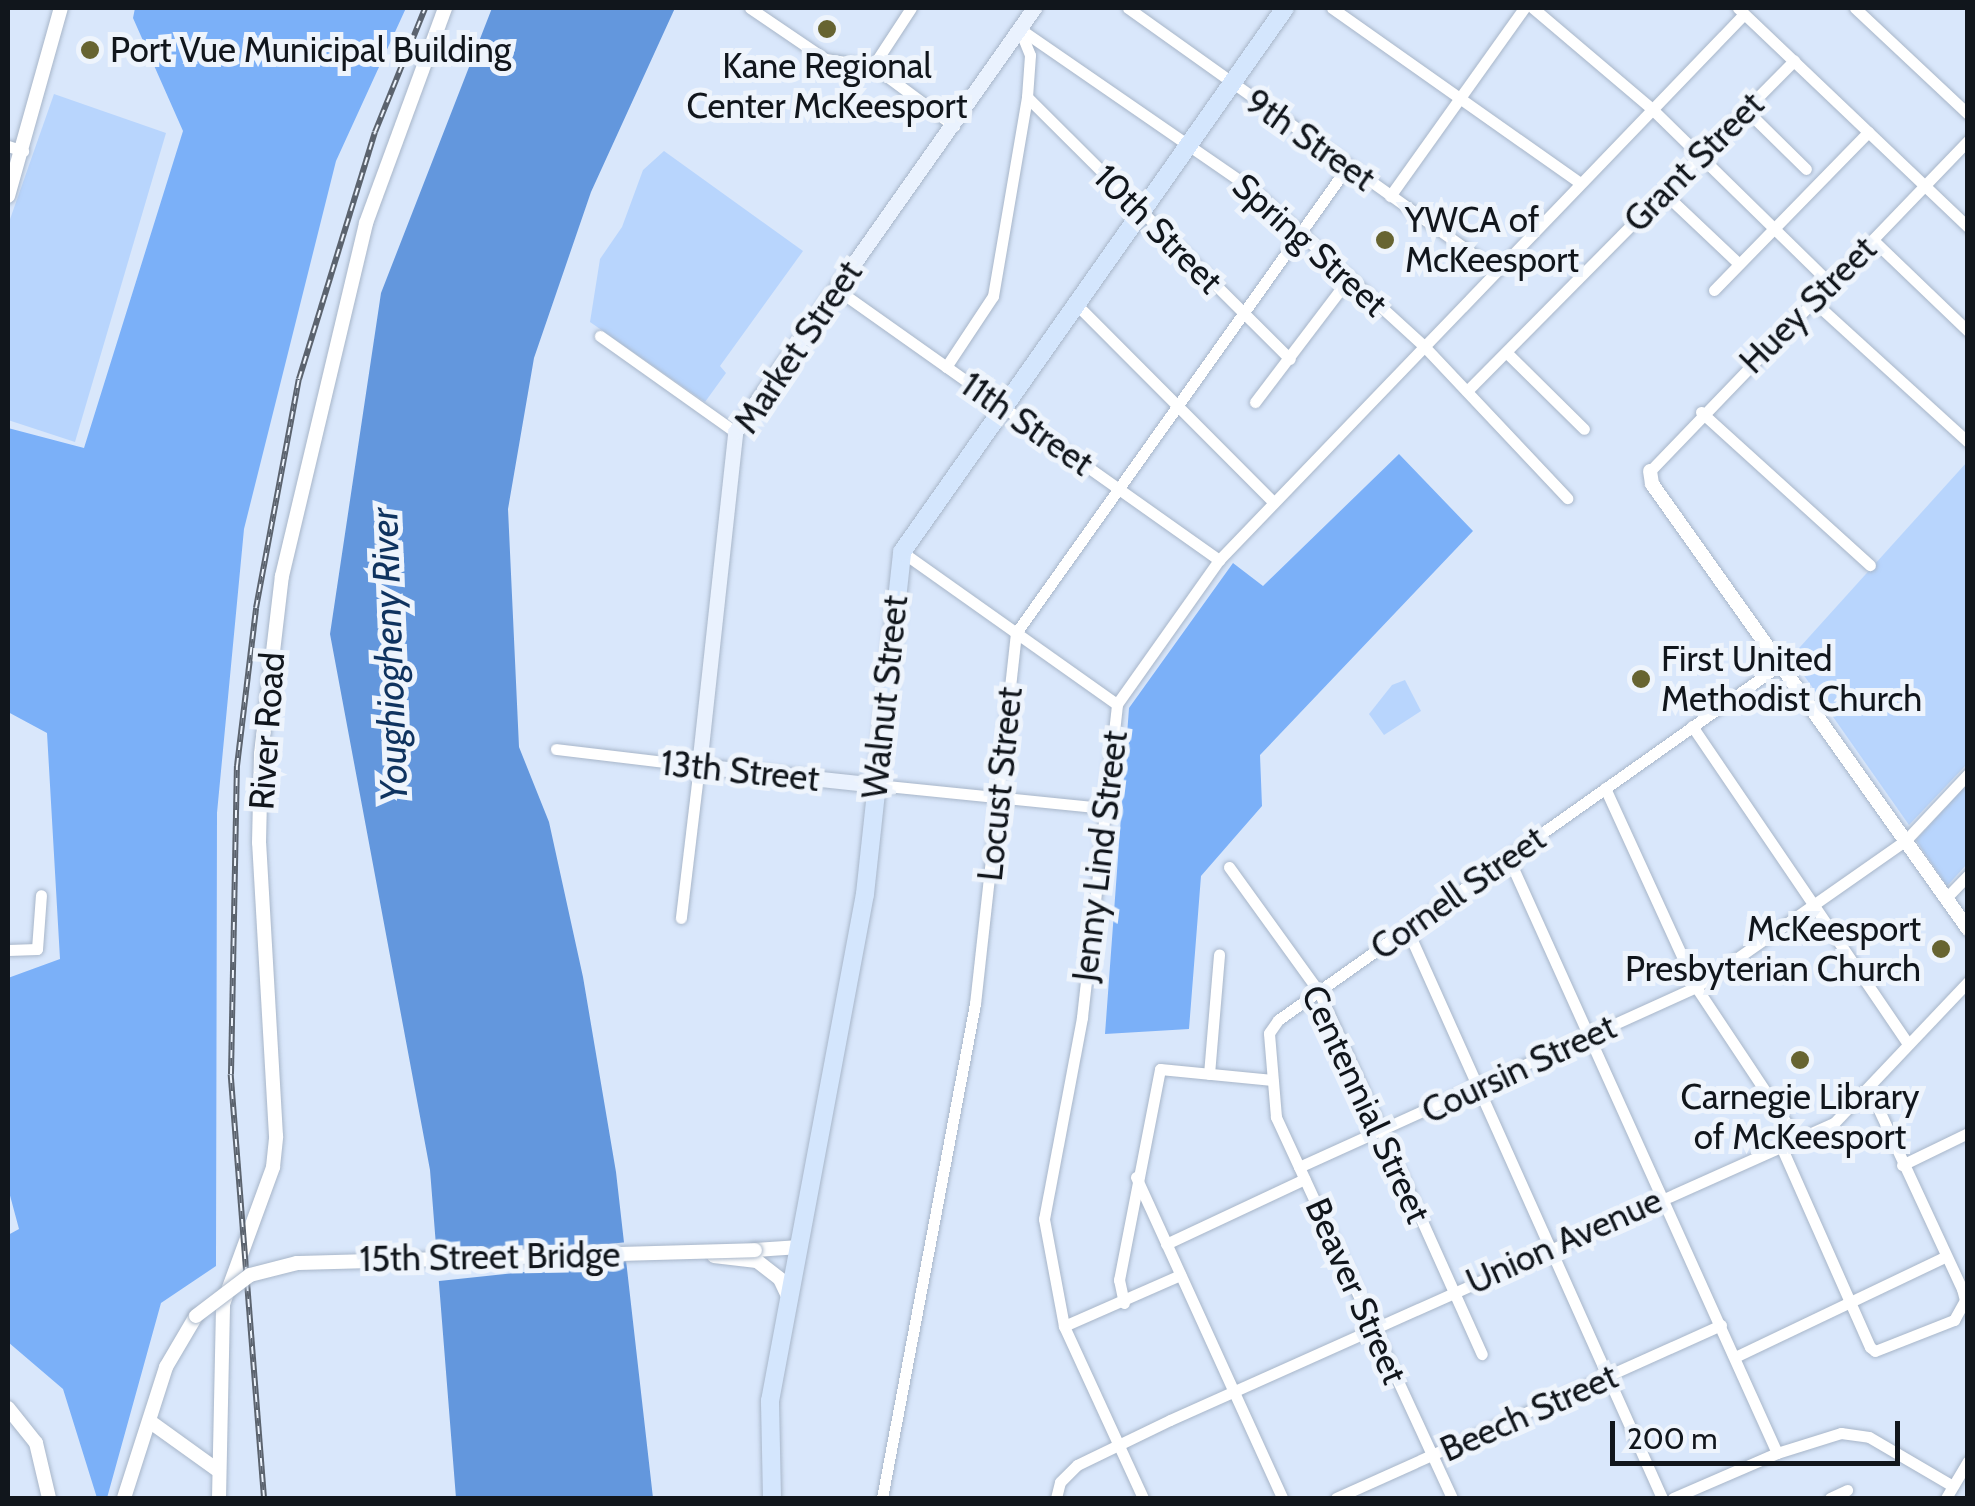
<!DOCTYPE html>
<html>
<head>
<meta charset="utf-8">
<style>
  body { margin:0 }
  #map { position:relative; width:1975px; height:1506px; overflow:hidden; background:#d9e7fb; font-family:Cabin,sans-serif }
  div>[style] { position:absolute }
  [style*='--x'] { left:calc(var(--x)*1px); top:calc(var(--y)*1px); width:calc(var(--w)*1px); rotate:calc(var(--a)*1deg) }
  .green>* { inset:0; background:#b8d5fd }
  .forest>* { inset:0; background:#7bb0f8 }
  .water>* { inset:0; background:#6397dd }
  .pier>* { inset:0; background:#d9e7fb; transform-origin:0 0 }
  .roads { filter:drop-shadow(0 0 2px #a8b6c9) drop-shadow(0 0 2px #a8b6c9) }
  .minor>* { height:11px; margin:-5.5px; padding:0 5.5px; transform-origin:5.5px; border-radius:5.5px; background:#fff }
  .tertiary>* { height:14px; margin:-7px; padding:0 7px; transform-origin:7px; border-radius:7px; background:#fff }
  .secondary>* { height:15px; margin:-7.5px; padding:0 7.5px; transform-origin:7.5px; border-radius:7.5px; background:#eaf2fe }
  .primary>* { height:18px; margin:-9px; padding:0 9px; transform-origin:9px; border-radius:9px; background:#d4e6fd }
  .rail>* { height:6px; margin-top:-3px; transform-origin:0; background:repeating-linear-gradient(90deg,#eef4fc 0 8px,#5b636e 0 16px); box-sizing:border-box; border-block:2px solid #5b636e }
  .bridges { filter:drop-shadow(0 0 2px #a8b6c9) drop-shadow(0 0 2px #a8b6c9) }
  .tertiary-bridge>* { height:14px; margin:-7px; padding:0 7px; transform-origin:7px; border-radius:7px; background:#fff }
  .dots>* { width:28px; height:28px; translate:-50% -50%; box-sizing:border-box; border:5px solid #eef4fc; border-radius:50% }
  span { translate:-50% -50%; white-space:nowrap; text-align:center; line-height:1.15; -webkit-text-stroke:10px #eef4fc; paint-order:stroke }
  .poi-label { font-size:35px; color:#11161c }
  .left { translate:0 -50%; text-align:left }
  .right { translate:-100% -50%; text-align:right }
  .street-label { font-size:35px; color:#11161c }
  .water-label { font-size:38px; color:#0f335f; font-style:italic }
  .frame { position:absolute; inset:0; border:10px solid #11161c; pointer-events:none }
  .scale { position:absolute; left:1610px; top:1421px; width:290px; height:45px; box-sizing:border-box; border:5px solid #11161c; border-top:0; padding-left:12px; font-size:30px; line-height:35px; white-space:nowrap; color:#11161c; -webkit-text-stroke:8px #eef4fc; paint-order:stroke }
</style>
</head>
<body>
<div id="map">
  <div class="green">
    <div style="clip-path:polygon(54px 94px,166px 133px,75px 442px,8px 420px,8px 225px)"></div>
    <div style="clip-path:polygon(664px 151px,803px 251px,720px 366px,726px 373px,705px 402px,590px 322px,600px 259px,622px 227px,643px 170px)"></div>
    <div style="clip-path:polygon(1967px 462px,1967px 764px,1909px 825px,1791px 657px)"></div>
    <div style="clip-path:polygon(1405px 680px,1421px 711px,1384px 735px,1369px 714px,1392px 685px)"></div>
    <div style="clip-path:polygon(1967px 784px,1967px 864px,1947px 886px,1916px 840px)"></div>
  </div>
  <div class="forest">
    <div style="clip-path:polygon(135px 8px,406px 8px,336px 161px,244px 529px,217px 813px,216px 1266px,161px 1303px,107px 1498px,97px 1498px,63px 1389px,8px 1342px,8px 1235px,19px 1229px,8px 1188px,8px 978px,60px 959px,47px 733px,8px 712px,8px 428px,84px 448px,183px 131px,133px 18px)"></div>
    <div style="clip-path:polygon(1399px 454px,1473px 531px,1260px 755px,1262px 806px,1201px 876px,1189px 1029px,1105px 1034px,1129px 708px,1233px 563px,1263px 586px)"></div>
  </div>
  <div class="water">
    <div style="clip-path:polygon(492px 8px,675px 8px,591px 192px,534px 358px,508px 509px,519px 747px,549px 822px,583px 977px,616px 1172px,653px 1498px,456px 1498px,430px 1170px,330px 634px,381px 293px)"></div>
  </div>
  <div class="pier">
    <div style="left:628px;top:1242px;width:19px;height:199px;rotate:84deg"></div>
  </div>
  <div class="roads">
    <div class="minor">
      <div style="--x:750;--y:8;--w:91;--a:34.2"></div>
      <div style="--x:825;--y:59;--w:49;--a:8.3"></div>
      <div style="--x:1128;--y:8;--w:450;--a:35.5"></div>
      <div style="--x:1332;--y:8;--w:302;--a:35.2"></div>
      <div style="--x:1533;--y:8;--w:155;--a:40.3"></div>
      <div style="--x:1651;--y:108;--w:250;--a:44.4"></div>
      <div style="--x:1738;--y:8;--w:318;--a:43.6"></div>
      <div style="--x:1855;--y:8;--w:155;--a:43.2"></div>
      <div style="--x:1020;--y:29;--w:282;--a:34.6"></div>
      <div style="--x:1252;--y:189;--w:230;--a:42.4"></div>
      <div style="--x:1422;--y:344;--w:212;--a:46.7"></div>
      <div style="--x:873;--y:66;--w:101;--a:36.5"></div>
      <div style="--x:873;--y:66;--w:69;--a:-56.8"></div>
      <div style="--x:1027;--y:97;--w:371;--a:44.9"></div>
      <div style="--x:1746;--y:110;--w:84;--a:44.5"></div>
      <div style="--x:8;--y:146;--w:16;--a:18"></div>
      <div style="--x:1664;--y:193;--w:103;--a:43.4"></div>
      <div style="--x:1390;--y:196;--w:231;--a:-54.5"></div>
      <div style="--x:1873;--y:240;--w:132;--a:43.8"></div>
      <div style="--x:835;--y:288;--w:471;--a:35.3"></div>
      <div style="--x:1714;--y:290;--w:221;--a:-45.7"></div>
      <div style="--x:1813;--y:301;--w:210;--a:42.3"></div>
      <div style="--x:1076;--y:304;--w:279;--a:45.1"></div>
      <div style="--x:600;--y:336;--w:166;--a:35.4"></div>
      <div style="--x:1507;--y:353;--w:108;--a:44.6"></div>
      <div style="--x:946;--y:367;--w:85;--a:-56.5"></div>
      <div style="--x:993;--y:296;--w:202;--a:-80.3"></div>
      <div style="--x:1027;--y:97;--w:42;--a:-85.9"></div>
      <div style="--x:1030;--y:55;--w:24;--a:-112"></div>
      <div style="--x:1467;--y:391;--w:465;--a:-45.3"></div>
      <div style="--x:1255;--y:402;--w:156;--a:-52.8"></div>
      <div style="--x:1701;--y:412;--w:228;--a:42.2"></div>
      <div style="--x:1650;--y:471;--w:459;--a:-46.1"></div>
      <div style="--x:902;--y:552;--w:263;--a:35.3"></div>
      <div style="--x:1692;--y:726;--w:384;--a:55.8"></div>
      <div style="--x:556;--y:749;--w:144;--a:6.8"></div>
      <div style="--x:699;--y:766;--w:153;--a:96.8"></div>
      <div style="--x:877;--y:785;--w:229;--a:5.8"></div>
      <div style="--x:1605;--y:788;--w:219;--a:65.4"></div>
      <div style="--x:1696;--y:987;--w:182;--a:56.4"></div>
      <div style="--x:1508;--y:857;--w:654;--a:65.71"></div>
      <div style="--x:1229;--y:867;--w:154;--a:54.2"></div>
      <div style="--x:1319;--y:992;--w:397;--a:65.8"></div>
      <div style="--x:1946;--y:898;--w:32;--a:-46"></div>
      <div style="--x:1407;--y:929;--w:624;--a:65.86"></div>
      <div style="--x:8;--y:950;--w:29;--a:-2"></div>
      <div style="--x:37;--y:949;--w:54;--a:-85.8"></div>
      <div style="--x:1209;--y:1074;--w:120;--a:-85.2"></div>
      <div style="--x:1780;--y:1144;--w:222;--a:66.1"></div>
      <div style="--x:1870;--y:1347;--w:6;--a:39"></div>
      <div style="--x:1875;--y:1351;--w:85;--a:-21.4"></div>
      <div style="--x:1954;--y:1320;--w:23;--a:-61"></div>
      <div style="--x:1965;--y:1300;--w:11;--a:-105"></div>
      <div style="--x:1962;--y:1289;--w:221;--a:-114.9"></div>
      <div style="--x:1902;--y:1165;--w:73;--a:-25.9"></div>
      <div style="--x:1299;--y:1167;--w:436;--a:-24.4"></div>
      <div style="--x:1696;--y:987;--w:256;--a:-35"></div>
      <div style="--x:1906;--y:840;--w:91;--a:-46.8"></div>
      <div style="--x:1136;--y:1177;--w:353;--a:65.5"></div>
      <div style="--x:1166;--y:1244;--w:153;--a:-25.1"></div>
      <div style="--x:1124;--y:1303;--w:24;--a:-102"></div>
      <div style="--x:1119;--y:1280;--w:215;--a:-79"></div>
      <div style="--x:1160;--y:1069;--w:113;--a:5.6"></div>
      <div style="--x:1064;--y:1326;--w:127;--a:-23.7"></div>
      <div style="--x:1735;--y:1357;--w:233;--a:-25.5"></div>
      <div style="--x:882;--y:1498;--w:503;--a:-79.34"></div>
      <div style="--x:975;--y:1004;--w:373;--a:-83.7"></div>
      <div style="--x:1016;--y:633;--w:573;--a:-54.59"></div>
      <div style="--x:1056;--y:1498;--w:16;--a:-76"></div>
      <div style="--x:1060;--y:1482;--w:24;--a:-45"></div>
      <div style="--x:1077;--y:1465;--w:103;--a:-25.8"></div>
      <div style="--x:1170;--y:1420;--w:727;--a:-24.1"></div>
      <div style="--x:1834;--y:1123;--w:195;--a:-46.5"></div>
      <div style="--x:1143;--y:1498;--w:189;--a:-114.7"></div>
      <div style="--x:1064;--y:1326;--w:109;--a:-100.6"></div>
      <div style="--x:1044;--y:1219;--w:206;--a:-79.3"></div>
      <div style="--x:1082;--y:1017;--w:315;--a:-83.6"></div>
      <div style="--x:1117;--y:704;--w:176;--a:-54.7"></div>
      <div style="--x:1219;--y:560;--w:757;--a:-46.12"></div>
      <div style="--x:1336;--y:1498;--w:422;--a:-24.2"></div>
      <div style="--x:1452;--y:1498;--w:420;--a:-114.8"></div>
      <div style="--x:1276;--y:1117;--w:84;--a:-94.8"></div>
      <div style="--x:1269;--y:1033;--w:16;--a:-55"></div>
      <div style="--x:1278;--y:1020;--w:616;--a:-35.29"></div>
      <div style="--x:1673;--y:1498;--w:113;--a:-23.4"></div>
      <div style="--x:1777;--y:1453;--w:67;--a:-17.4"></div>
      <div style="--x:1841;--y:1433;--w:28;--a:8"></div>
      <div style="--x:1869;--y:1437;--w:97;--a:30.3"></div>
      <div style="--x:1830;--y:1498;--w:19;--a:-25"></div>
      <div style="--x:1946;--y:1498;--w:43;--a:-59.3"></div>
    </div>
    <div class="tertiary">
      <div style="--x:8;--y:196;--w:195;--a:-74.3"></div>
      <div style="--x:1650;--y:471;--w:13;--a:81"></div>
      <div style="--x:1652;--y:484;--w:546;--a:54.62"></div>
      <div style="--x:755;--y:1250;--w:45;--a:-3.8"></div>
      <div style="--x:714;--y:1256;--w:43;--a:6.6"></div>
      <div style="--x:757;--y:1261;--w:29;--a:38"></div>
      <div style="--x:780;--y:1279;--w:21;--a:65"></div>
      <div style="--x:8;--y:1408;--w:45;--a:51.3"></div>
      <div style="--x:36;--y:1443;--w:57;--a:76.7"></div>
      <div style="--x:152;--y:1423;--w:79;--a:35.7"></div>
      <div style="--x:124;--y:1498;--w:138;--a:-72.2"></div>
      <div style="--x:166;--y:1367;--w:59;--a:-59.5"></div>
      <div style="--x:219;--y:1498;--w:194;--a:-88.8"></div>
      <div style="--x:223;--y:1304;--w:146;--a:-69.9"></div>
      <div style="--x:273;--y:1167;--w:31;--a:-84"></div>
      <div style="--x:276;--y:1136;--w:293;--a:-93.3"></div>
      <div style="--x:259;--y:843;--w:89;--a:-88.7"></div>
      <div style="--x:261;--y:754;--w:179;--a:-83.3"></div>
      <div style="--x:282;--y:576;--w:363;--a:-76.6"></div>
      <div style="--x:366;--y:223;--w:229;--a:-69.8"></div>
    </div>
    <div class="secondary">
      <div style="--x:877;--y:785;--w:179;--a:-173.9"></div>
      <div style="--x:699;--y:766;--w:336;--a:-83.8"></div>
      <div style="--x:735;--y:432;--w:519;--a:-54.81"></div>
    </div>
    <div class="primary">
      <div style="--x:772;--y:1498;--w:97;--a:-91.2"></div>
      <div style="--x:770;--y:1401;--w:516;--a:-79.39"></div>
      <div style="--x:865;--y:894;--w:344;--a:-83.8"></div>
      <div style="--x:902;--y:552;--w:665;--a:-54.85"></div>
    </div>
  </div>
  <div class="rail">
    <div style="--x:264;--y:1498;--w:425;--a:-94.5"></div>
    <div style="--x:231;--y:1074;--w:308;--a:-88.9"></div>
    <div style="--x:237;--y:766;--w:159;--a:-83.1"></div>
    <div style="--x:256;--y:608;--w:233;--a:-79.4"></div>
    <div style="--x:299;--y:379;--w:258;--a:-72.9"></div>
    <div style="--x:375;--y:132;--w:134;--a:-68"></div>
  </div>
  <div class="bridges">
    <div class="tertiary-bridge">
      <div style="--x:196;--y:1316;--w:68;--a:-37.2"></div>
      <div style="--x:250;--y:1275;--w:49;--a:-14.3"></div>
      <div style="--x:297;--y:1263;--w:458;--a:-1.6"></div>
    </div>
  </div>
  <div class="dots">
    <div style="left:827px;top:29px;background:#676431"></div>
    <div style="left:90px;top:50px;background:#676431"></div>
    <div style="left:1385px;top:240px;background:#676431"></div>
    <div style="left:1641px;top:679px;background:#676431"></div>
    <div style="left:1941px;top:949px;background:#676431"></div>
    <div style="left:1800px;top:1060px;background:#676431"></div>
  </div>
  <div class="poi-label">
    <span class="left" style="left:110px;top:50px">Port Vue Municipal Building</span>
    <span style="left:827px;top:86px">Kane Regional<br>Center McKeesport</span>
    <span class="left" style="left:1405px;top:240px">YWCA of<br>McKeesport</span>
    <span class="left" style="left:1661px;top:679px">First United<br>Methodist Church</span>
    <span class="right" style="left:1921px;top:949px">McKeesport<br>Presbyterian Church</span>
    <span style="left:1800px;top:1117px">Carnegie Library<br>of McKeesport</span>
  </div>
  <div class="street-label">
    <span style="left:1310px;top:140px;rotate:35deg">9th Street</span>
    <span style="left:1694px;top:162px;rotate:-45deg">Grant Street</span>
    <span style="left:1158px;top:229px;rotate:45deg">10th Street</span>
    <span style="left:1310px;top:245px;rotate:42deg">Spring Street</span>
    <span style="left:1808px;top:305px;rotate:-45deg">Huey Street</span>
    <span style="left:798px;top:347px;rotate:-56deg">Market Street</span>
    <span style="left:1027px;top:424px;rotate:35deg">11th Street</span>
    <span style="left:885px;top:697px;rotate:-84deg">Walnut Street</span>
    <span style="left:267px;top:731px;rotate:-86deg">River Road</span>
    <span style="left:740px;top:771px;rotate:6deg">13th Street</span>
    <span style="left:1000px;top:784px;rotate:-84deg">Locust Street</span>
    <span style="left:1100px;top:856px;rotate:-83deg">Jenny Lind Street</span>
    <span style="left:1458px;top:893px;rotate:-35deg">Cornell Street</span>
    <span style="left:1519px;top:1069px;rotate:-25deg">Coursin Street</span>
    <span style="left:1366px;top:1104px;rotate:65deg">Centennial Street</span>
    <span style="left:1564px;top:1241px;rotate:-24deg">Union Avenue</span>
    <span style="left:490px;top:1257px;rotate:-1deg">15th Street Bridge</span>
    <span style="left:1356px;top:1291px;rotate:66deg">Beaver Street</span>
    <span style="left:1529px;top:1413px;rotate:-24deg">Beech Street</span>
  </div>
  <div class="water-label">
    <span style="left:389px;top:655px;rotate:-92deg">Youghiogheny River</span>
  </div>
  <div class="frame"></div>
  <div class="scale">200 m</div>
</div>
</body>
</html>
